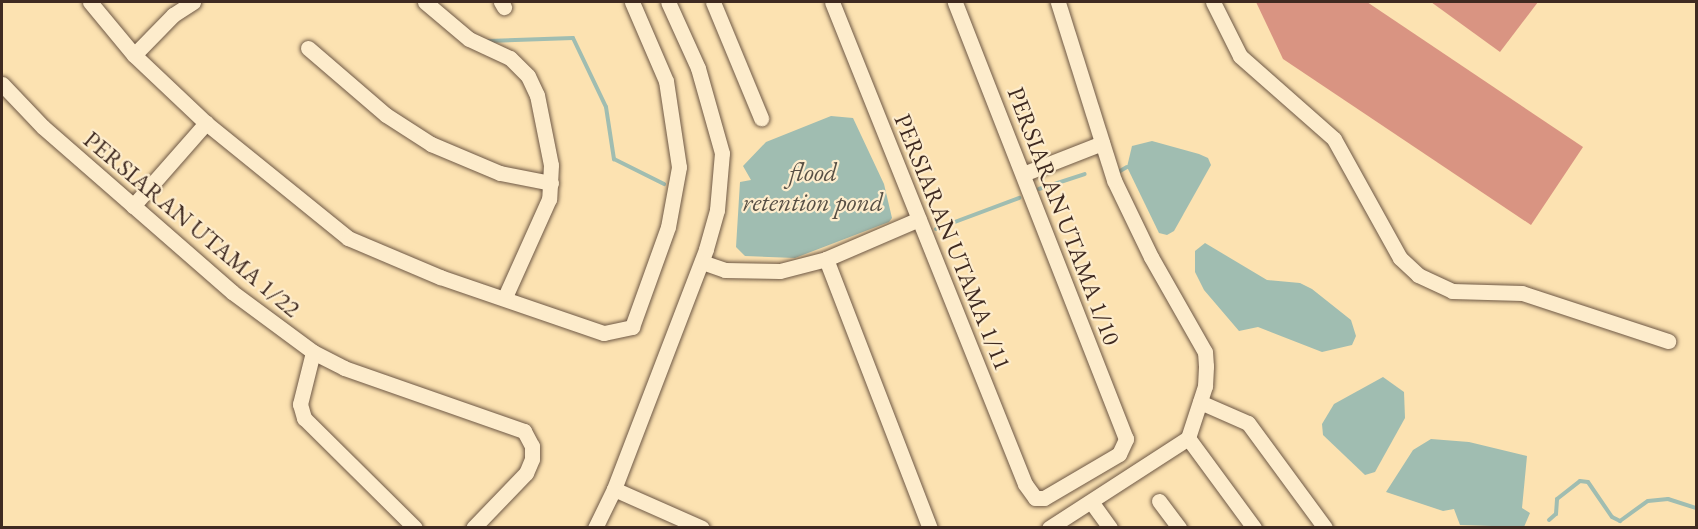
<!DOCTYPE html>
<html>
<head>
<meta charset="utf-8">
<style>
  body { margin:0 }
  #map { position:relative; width:1698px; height:529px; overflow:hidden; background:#fce2b1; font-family:"EB Garamond",serif }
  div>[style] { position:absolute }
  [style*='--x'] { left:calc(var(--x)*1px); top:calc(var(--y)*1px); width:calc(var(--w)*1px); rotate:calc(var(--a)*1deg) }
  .water>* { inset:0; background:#a0bdb1 }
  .stream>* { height:4px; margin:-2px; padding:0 2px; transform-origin:2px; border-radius:2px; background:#a0bdb1 }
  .building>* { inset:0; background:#d99482 }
  .roads { filter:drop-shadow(0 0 2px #6e5845) drop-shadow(0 0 2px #6e5845) }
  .minor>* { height:15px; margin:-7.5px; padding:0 7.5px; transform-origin:7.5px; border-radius:7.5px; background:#fdeccc }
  span { translate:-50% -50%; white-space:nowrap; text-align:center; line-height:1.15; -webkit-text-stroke:4.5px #fdeccc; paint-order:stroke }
  .street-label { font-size:24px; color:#3f2a21 }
  .water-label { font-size:26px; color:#574f45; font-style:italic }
  .frame { position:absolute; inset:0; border:3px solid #3f2a21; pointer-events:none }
</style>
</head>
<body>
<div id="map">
  <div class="water">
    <div style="clip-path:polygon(831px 116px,853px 118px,884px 184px,892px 218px,889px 222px,795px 258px,745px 256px,736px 247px,740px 182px,751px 180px,743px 166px,766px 142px)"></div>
    <div style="clip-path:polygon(1152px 141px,1199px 154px,1208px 158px,1211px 165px,1174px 231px,1167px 235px,1159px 233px,1127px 167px,1132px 146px)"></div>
    <div style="clip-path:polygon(1205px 243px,1267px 280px,1300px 283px,1312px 289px,1351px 320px,1356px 336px,1352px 345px,1322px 352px,1258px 327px,1239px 331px,1204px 290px,1195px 272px,1195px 251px)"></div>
    <div style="clip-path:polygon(1383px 377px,1404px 392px,1405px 418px,1375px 472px,1365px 475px,1323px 435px,1322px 424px,1334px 404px)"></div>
    <div style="clip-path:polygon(1431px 439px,1469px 442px,1527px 456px,1522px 508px,1530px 513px,1524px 527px,1460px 525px,1454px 509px,1443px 511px,1386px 492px,1413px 450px)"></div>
  </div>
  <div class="stream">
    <div style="--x:488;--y:41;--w:85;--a:-2"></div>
    <div style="--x:573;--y:38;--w:76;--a:64.4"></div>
    <div style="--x:606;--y:107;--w:53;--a:81.3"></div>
    <div style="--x:614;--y:159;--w:56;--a:26.6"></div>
    <div style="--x:1120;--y:171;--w:8;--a:-30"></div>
    <div style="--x:1039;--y:189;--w:48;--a:-18.1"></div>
    <div style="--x:936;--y:229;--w:89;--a:-20.5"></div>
    <div style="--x:1549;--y:520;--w:9;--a:-41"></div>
    <div style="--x:1556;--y:514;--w:15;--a:-86"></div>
    <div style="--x:1557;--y:499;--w:29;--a:-38"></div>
    <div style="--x:1580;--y:481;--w:8;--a:7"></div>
    <div style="--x:1588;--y:482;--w:42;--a:55.6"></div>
    <div style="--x:1612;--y:517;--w:9;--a:27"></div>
    <div style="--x:1620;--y:521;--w:34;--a:-36"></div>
    <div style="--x:1648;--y:501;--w:20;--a:-6"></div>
    <div style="--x:1668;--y:499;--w:29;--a:18"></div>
  </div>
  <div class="building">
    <div style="clip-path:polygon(1256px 2px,1367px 2px,1583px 147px,1531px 225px,1283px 59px)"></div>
    <div style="clip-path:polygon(1431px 2px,1538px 2px,1500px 52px)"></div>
  </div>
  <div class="roads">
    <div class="minor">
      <div style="--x:90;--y:2;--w:69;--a:50.3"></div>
      <div style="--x:134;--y:55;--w:99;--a:43.4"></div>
      <div style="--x:206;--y:123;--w:183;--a:39"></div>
      <div style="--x:348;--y:238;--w:100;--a:23"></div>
      <div style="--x:440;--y:277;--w:173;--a:18.9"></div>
      <div style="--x:604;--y:333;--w:29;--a:-12"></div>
      <div style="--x:632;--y:327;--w:106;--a:-70.2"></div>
      <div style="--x:668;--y:227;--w:61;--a:-79.6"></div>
      <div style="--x:679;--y:167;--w:87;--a:-98.6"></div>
      <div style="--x:666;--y:81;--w:86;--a:-113.3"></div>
      <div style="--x:425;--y:2;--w:57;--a:40.1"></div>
      <div style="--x:469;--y:39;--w:45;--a:24.9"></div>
      <div style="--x:510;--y:58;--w:25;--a:45"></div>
      <div style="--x:528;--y:76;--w:21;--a:65"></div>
      <div style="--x:537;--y:95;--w:71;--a:78.7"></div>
      <div style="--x:551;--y:165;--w:34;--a:93"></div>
      <div style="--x:549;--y:199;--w:107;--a:114.2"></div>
      <div style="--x:501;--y:2;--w:6;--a:59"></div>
      <div style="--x:713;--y:2;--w:126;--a:67.5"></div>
      <div style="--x:832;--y:2;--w:519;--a:68.18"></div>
      <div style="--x:1025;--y:484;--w:17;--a:54"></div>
      <div style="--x:1035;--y:498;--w:9;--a:0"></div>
      <div style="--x:1044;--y:498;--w:87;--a:-30.4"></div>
      <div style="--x:1119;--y:454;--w:17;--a:-65"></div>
      <div style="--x:1126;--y:439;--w:469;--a:-111.4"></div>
      <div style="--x:1213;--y:2;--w:60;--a:63.4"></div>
      <div style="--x:1240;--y:56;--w:125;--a:41.4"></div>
      <div style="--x:1334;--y:139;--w:136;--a:61"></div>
      <div style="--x:1400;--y:258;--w:25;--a:43"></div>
      <div style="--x:1418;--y:275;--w:38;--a:25"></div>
      <div style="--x:1452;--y:291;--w:70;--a:1.6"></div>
      <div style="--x:1522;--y:293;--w:154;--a:18.2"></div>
      <div style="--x:308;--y:48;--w:103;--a:40.7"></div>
      <div style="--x:386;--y:115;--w:54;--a:32.8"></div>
      <div style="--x:431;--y:144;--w:75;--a:22.8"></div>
      <div style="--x:500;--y:173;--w:52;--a:11.1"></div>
      <div style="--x:134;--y:55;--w:56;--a:-45.7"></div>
      <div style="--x:173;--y:15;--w:24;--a:-33"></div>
      <div style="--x:2;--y:84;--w:59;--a:46.4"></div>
      <div style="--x:43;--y:127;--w:251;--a:41.1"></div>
      <div style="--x:232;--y:292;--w:101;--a:36.5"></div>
      <div style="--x:313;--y:352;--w:35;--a:27"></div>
      <div style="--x:344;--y:368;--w:191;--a:19.3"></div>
      <div style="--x:524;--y:431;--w:17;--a:62"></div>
      <div style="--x:532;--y:446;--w:13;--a:90"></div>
      <div style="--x:532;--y:459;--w:15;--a:113"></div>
      <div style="--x:526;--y:473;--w:76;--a:133.9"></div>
      <div style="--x:1023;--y:174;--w:85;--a:-21.4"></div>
      <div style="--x:133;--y:206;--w:111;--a:-48.7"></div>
      <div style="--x:826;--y:259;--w:288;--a:68.9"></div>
      <div style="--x:702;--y:262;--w:24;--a:19"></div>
      <div style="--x:725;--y:270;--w:55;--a:1"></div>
      <div style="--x:780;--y:271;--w:48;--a:-14.6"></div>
      <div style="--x:826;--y:259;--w:101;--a:-23.3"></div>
      <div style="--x:313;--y:352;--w:54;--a:104"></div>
      <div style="--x:300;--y:404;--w:15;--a:74"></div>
      <div style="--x:304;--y:418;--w:156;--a:44.7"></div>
      <div style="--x:1200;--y:402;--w:52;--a:23.6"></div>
      <div style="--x:1248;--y:423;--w:130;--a:53.7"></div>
      <div style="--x:1188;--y:438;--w:112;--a:53.7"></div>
      <div style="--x:614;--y:489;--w:96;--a:23.9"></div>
      <div style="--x:1159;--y:501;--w:34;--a:53"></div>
      <div style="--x:1092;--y:503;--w:31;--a:54"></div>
      <div style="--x:595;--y:528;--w:43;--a:-64"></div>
      <div style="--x:614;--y:489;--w:257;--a:-69"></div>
      <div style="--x:706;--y:249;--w:41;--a:-74.2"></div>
      <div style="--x:717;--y:210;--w:57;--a:-85"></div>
      <div style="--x:722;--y:153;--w:88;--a:-105.8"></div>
      <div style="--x:698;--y:68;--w:72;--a:-114.4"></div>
      <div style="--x:1049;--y:528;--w:166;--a:-32.9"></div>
      <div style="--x:1188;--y:438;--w:55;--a:-71.9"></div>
      <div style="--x:1205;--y:386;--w:20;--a:-87"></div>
      <div style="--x:1206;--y:366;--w:14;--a:-94"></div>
      <div style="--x:1205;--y:352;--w:109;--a:-119.6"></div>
      <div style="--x:1151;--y:257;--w:85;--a:-115.7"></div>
      <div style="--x:1114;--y:180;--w:187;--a:-107.5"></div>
    </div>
  </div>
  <div class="street-label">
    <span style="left:1064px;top:216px;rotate:69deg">PERSIARAN UTAMA 1/10</span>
    <span style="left:192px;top:224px;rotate:40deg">PERSIARAN UTAMA 1/22</span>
    <span style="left:953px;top:242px;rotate:68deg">PERSIARAN UTAMA 1/11</span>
  </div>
  <div class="water-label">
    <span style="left:813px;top:188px">flood<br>retention pond</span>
  </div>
  <div class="frame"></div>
</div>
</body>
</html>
